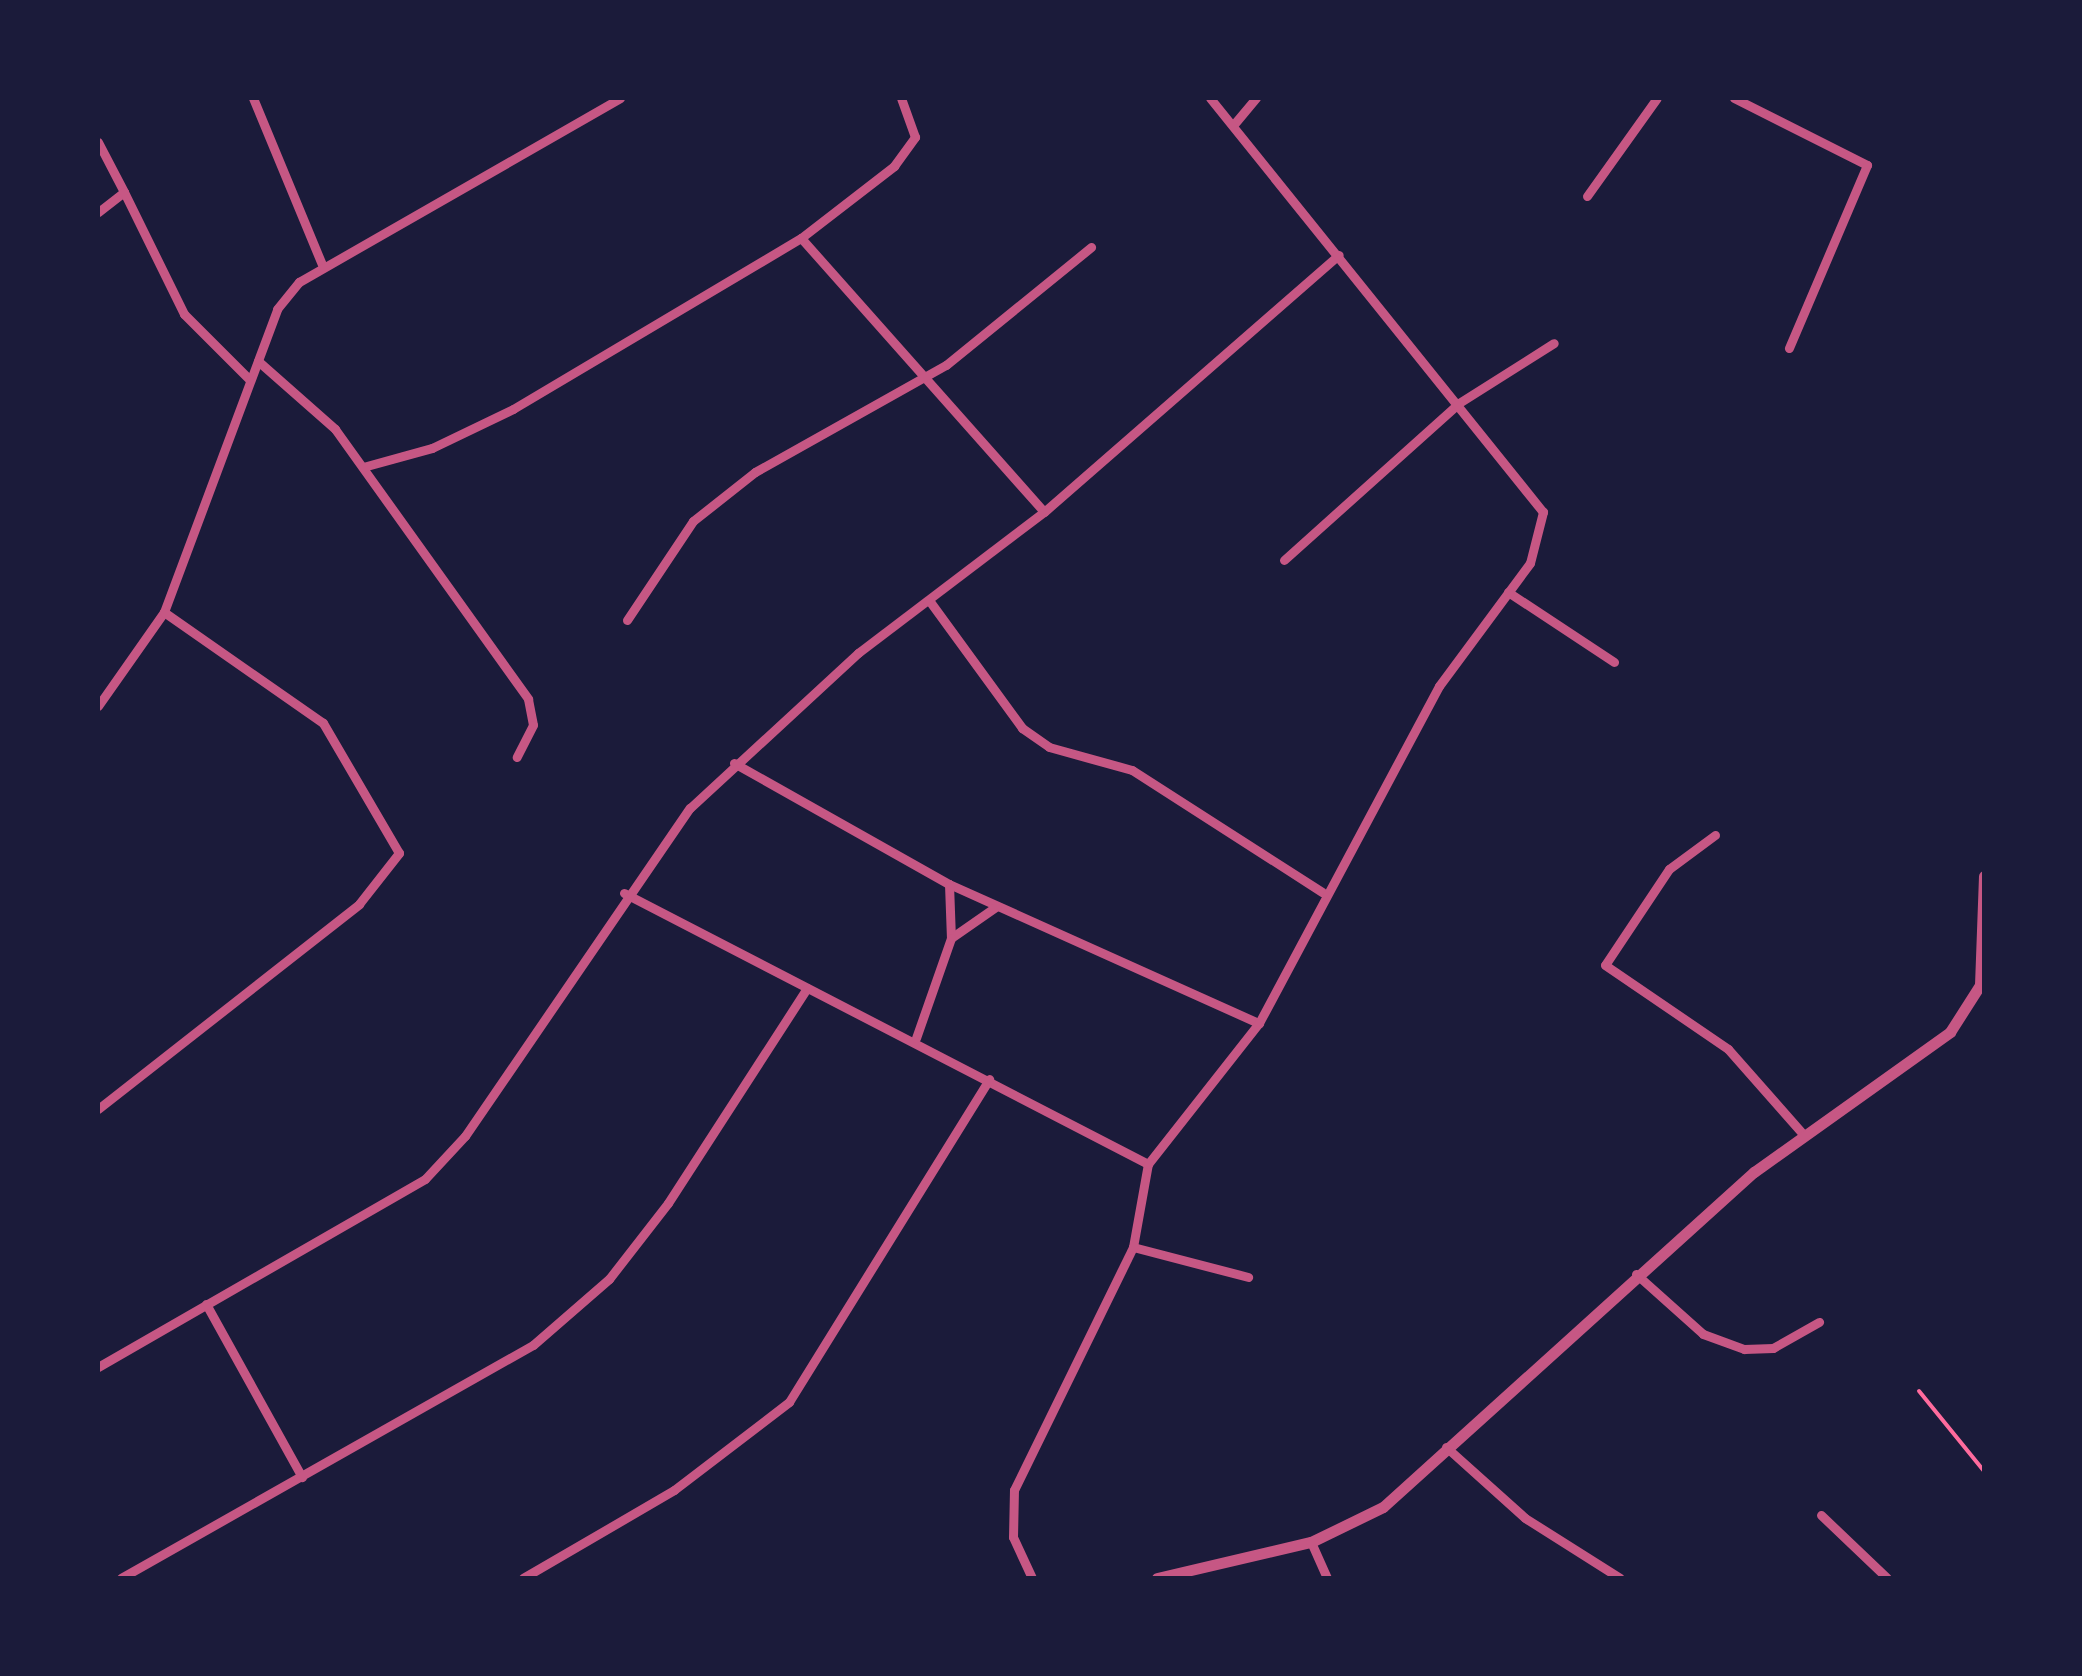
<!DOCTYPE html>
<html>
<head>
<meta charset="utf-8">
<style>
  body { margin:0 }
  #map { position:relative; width:2082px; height:1676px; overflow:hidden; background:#1b1b3a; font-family:"PT Sans",sans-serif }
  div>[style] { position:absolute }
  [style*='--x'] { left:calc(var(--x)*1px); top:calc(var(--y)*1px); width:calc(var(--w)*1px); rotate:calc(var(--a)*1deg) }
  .path>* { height:4px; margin:-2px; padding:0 2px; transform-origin:2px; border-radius:2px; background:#ff6b9d }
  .minor>* { height:9px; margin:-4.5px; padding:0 4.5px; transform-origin:4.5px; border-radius:4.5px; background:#c65784 }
  .tertiary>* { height:11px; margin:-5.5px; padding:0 5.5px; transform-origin:5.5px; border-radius:5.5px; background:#c65784 }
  span { translate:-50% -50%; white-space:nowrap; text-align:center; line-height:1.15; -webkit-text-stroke:10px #1b1b3a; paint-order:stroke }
  .frame { position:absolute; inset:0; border:100px solid #1b1b3a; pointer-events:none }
</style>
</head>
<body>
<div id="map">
  <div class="path">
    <div style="--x:1919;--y:1391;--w:103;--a:50.9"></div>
  </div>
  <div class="minor">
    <div style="--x:253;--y:98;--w:183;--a:67.5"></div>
    <div style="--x:1734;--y:98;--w:149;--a:26.7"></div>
    <div style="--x:1867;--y:165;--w:199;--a:113.1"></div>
    <div style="--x:1235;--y:123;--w:33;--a:-50"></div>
    <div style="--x:98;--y:142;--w:56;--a:62.5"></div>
    <div style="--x:124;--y:192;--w:33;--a:142"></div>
    <div style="--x:124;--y:192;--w:136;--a:63.8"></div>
    <div style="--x:184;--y:314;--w:93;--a:45"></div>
    <div style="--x:1587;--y:196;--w:120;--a:-54.5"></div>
    <div style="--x:801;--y:238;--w:366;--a:48.4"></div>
    <div style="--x:258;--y:361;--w:103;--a:41.4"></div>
    <div style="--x:335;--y:429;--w:332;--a:54.4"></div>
    <div style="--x:528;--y:699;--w:26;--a:79"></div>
    <div style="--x:533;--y:725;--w:36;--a:117"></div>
    <div style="--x:363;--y:467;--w:72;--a:-15.4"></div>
    <div style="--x:432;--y:448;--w:90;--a:-25.7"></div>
    <div style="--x:513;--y:409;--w:335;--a:-30.7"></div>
    <div style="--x:801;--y:238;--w:118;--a:-37.7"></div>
    <div style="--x:894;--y:166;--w:36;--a:-54"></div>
    <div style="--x:915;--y:137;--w:41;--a:-109.7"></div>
    <div style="--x:1284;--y:560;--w:235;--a:-41.9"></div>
    <div style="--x:1459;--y:403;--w:112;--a:-32.3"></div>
    <div style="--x:1508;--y:592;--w:127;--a:33.4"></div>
    <div style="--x:931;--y:603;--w:155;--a:53.9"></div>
    <div style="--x:1022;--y:728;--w:33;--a:35"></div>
    <div style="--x:1049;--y:747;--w:86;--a:15.5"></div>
    <div style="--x:1132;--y:770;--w:226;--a:32.7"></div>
    <div style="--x:627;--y:620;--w:119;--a:-56.3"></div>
    <div style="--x:693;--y:521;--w:79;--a:-38.3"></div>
    <div style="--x:755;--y:472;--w:219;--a:-29.3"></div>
    <div style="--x:946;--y:365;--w:187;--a:-39.1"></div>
    <div style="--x:98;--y:706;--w:115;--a:-54.9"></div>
    <div style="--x:164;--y:612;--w:323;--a:-69.5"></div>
    <div style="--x:277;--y:309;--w:35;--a:-51"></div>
    <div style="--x:299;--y:282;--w:370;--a:-29.8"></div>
    <div style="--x:734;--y:763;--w:247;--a:29.4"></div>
    <div style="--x:949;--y:884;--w:340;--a:24.2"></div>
    <div style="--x:1715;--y:835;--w:57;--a:143.5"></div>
    <div style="--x:1669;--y:869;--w:115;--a:123.7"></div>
    <div style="--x:1605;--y:965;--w:149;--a:34.3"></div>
    <div style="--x:1728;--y:1049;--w:113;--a:48.6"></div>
    <div style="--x:949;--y:884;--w:54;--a:87.9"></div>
    <div style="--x:951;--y:938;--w:56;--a:-34.8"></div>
    <div style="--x:624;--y:893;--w:590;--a:27.35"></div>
    <div style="--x:916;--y:1038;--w:106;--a:-70.7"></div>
    <div style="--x:98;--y:1109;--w:332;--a:-38.1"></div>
    <div style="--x:359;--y:904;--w:65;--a:-51.9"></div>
    <div style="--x:399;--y:853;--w:151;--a:-120.3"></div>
    <div style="--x:323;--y:723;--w:194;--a:-145.1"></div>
    <div style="--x:1133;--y:1247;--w:119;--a:14.6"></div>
    <div style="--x:1636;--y:1274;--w:90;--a:41.8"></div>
    <div style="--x:1703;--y:1334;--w:44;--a:20.1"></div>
    <div style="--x:1744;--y:1349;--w:29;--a:-2"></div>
    <div style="--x:1773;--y:1348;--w:53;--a:-29.5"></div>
    <div style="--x:206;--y:1304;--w:198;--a:61"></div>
    <div style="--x:98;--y:1367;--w:377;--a:-29.9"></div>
    <div style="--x:425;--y:1179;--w:59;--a:-47.1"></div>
    <div style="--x:465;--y:1136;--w:398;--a:-55.6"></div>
    <div style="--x:690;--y:808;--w:229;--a:-42.7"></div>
    <div style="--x:858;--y:653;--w:233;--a:-37.2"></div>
    <div style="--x:1044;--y:512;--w:391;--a:-41.1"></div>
    <div style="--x:1446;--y:1447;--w:106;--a:41.9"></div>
    <div style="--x:1525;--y:1518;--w:112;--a:32.3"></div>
    <div style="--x:1821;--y:1515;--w:91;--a:43.7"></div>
    <div style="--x:1311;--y:1542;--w:39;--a:66"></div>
    <div style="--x:121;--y:1578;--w:473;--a:-29.5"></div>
    <div style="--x:533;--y:1345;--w:101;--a:-41"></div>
    <div style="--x:609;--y:1279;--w:96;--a:-52.2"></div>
    <div style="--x:668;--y:1203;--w:256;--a:-57.1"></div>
    <div style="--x:523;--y:1578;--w:175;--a:-30.2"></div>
    <div style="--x:674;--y:1490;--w:145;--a:-37.4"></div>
    <div style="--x:789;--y:1402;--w:380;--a:-58.2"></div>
    <div style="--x:1032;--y:1578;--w:45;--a:-114.9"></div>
    <div style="--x:1013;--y:1537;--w:47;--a:-88.8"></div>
    <div style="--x:1014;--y:1490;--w:271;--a:-63.9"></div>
    <div style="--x:1133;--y:1247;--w:84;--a:-79.8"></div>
    <div style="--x:1148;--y:1164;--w:179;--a:-51.8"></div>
    <div style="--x:1259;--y:1023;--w:382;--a:-61.9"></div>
    <div style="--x:1439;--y:686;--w:153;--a:-53.5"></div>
    <div style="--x:1530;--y:563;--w:53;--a:-75.7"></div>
    <div style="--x:1543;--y:512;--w:531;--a:-128.81"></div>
  </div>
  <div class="tertiary">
    <div style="--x:1157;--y:1578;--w:158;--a:-13.2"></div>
    <div style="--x:1311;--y:1542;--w:80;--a:-25.9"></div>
    <div style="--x:1383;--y:1507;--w:500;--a:-42.1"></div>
    <div style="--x:1754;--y:1172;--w:241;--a:-35.5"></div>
    <div style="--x:1950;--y:1032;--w:56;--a:-57.4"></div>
    <div style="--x:1980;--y:985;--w:109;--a:-87.9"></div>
  </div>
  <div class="frame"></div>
</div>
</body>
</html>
